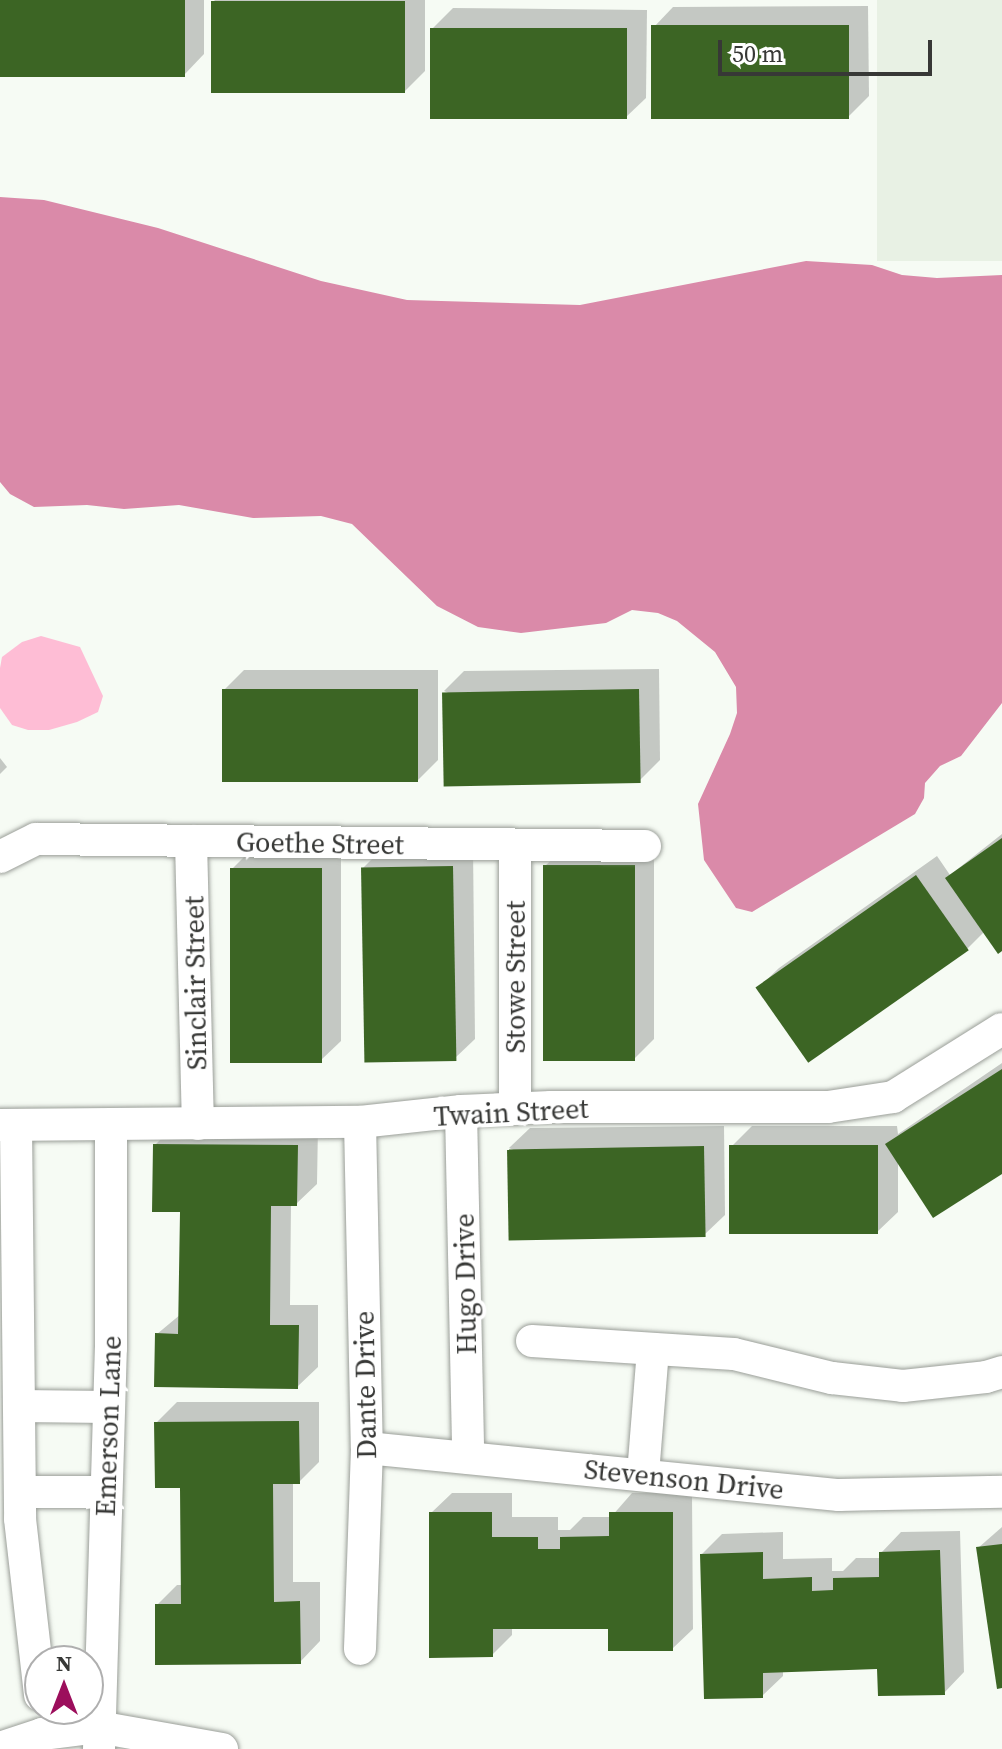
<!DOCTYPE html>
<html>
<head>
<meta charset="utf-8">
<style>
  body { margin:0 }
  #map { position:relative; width:1002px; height:1749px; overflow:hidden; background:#f6fbf4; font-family:"Source Serif 4",serif }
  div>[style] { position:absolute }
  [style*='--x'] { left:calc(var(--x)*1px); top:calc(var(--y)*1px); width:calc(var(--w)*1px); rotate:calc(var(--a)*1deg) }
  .built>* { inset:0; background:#e8f1e4; transform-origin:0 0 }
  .green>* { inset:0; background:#febdd5 }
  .water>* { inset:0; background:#da8aa9 }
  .shadow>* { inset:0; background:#0003 }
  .building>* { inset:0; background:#3c6524; transform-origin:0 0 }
  .roads { filter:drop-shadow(0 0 2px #9a9e98) drop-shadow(0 0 2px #9a9e98) }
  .minor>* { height:32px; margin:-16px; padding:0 16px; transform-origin:16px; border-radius:16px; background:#fff }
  span { translate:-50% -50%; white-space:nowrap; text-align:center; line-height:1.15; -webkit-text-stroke:8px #fff; paint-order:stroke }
  .street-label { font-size:28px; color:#373836 }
  .north { position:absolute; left:24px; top:1645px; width:80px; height:80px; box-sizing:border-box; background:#fff; border:2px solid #afafaf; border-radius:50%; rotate:0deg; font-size:22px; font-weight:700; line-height:32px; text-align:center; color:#373836 }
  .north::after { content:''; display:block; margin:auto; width:28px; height:36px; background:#9c0e5c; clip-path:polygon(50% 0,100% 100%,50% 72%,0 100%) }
  .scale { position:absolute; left:718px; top:40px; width:214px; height:36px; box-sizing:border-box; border:4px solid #373836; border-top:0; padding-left:10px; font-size:24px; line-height:28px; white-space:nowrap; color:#373836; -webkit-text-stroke:6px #fff; paint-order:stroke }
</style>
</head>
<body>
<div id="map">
  <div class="built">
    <div style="left:877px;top:0;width:125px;height:261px"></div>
  </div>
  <div class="green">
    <div style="clip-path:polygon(41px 636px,80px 647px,103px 696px,98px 712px,77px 722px,49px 730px,28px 730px,12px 725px,0 708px,0 668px,2px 657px,22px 642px)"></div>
  </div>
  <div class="water">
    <div style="clip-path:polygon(0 197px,44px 200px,158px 228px,321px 281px,407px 300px,580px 305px,806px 261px,872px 265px,902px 275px,937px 278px,1002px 275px,1002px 703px,961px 756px,940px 766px,925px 783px,924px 798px,915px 814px,752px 912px,736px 908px,704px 860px,698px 804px,730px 734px,737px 713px,736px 687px,715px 652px,677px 621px,658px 613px,632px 610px,606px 623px,521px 633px,478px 627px,437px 606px,352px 524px,321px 516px,253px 518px,179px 505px,124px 509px,87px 505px,34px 507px,10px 494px,0 482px)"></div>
  </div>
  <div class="shadow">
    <div style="clip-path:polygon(0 0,204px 0,204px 54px,184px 75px,0 75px)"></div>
    <div style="clip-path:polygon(215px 0,425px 0,425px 71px,405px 91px,213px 2px)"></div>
    <div style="clip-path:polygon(868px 6px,869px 96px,848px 117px,653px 28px,673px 7px)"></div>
    <div style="clip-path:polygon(453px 8px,647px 10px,646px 98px,625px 118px,432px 29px)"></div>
    <div style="clip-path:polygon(659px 669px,660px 760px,639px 781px,444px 691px,464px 671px)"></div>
    <div style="clip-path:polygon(244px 670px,438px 670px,438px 760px,418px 780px,224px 690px)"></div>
    <div style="clip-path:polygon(0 758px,7px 767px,0 774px)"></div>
    <div style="clip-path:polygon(1002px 834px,1002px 948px,985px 931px,968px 948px,810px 1060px,758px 988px,779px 968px,937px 856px,950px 875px)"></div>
    <div style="clip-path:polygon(473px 846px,475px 1039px,454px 1059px,363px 868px,384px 847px)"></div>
    <div style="clip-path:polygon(566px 846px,654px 846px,654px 1039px,634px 1059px,545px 866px)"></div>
    <div style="clip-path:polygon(253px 848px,341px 848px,341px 1041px,320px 1061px,232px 869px)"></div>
    <div style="clip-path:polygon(1002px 1063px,1002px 1172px,898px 1160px,898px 1212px,877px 1232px,731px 1147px,752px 1126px,897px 1126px,898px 1134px)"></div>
    <div style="clip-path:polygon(176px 1124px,318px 1126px,317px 1184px,296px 1204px,291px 1204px,290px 1305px,318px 1305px,318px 1367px,297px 1387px,157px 1334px,181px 1314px,182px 1210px,155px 1145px)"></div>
    <div style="clip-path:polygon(724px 1126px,725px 1215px,704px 1235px,509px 1148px,530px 1128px)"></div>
    <div style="clip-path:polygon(177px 1402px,319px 1402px,319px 1462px,299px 1482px,293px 1482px,293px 1582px,320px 1582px,320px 1641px,300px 1662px,157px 1605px,177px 1585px,183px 1585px,182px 1486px,156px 1423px)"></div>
    <div style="clip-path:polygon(692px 1492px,693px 1629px,672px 1649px,610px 1627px,512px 1627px,512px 1635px,492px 1655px,431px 1513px,452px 1493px,512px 1493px,512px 1517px,558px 1517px,558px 1530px,570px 1530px,583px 1517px,611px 1517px,632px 1493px)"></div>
    <div style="clip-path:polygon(1002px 1527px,1002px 1686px,978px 1548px)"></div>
    <div style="clip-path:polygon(960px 1531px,964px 1672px,944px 1693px,879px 1667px,783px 1670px,783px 1676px,762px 1696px,702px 1554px,722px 1534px,783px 1532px,783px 1559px,832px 1558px,832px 1571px,843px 1571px,856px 1558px,881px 1558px,881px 1553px,901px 1532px)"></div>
  </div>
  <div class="building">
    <div style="left:0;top:0;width:185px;height:77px"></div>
    <div style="left:211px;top:1px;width:194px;height:92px"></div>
    <div style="left:849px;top:25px;width:94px;height:198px;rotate:90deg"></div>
    <div style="left:430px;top:28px;width:197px;height:91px"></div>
    <div style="left:222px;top:689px;width:196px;height:93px"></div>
    <div style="left:639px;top:689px;width:94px;height:197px;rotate:89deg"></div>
    <div style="clip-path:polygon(1002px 838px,1002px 951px,998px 954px,945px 878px)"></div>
    <div style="left:543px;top:865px;width:92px;height:196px"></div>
    <div style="left:453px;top:866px;width:195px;height:92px;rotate:89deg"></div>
    <div style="left:230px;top:868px;width:92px;height:195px"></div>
    <div style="left:916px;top:875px;width:92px;height:196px;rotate:55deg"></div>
    <div style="clip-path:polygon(1002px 1069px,1002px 1174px,933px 1218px,885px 1144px)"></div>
    <div style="clip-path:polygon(153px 1144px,298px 1145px,297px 1206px,271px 1206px,270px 1325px,299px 1325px,298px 1389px,154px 1387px,155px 1333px,178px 1334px,180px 1212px,152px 1212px)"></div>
    <div style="left:878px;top:1145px;width:89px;height:149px;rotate:90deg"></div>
    <div style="left:704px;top:1146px;width:91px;height:197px;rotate:89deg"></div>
    <div style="clip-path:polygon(299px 1421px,300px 1484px,273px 1484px,274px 1602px,300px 1601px,301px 1664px,155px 1665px,155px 1604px,181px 1604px,180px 1488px,155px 1488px,154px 1422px)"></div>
    <div style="clip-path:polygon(429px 1512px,492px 1512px,492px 1537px,538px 1537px,538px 1549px,560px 1549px,560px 1537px,609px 1536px,609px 1512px,673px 1512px,673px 1651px,608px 1651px,608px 1629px,493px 1629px,493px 1657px,429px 1658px)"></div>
    <div style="clip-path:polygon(1002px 1544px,1002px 1688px,997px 1689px,976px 1547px)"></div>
    <div style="clip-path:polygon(940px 1550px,945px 1695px,878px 1696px,877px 1669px,763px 1673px,763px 1698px,704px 1699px,700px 1554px,763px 1552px,763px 1579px,812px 1577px,812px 1591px,833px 1590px,833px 1578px,879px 1577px,879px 1552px)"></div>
  </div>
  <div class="roads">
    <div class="minor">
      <div style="--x:191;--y:841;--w:283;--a:88.6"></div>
      <div style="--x:515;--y:846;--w:263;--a:90"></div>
      <div style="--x:0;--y:857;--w:40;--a:-26.6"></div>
      <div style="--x:36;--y:839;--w:609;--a:0.66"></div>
      <div style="--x:461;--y:1111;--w:347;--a:88.8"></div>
      <div style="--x:360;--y:1122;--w:326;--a:88.8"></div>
      <div style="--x:367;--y:1448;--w:201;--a:92"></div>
      <div style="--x:0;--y:1125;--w:360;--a:-0.5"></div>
      <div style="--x:360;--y:1122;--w:102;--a:-6.2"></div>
      <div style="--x:461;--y:1111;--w:90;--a:-2.5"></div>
      <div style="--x:551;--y:1107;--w:277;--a:0"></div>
      <div style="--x:828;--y:1107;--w:66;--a:-8.7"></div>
      <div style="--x:893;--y:1097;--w:128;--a:-32"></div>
      <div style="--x:16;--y:1125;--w:394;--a:89.4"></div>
      <div style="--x:20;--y:1519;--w:177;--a:83.5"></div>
      <div style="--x:532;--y:1341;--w:202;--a:3.7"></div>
      <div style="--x:734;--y:1354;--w:101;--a:13.8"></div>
      <div style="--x:832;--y:1378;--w:71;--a:6.4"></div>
      <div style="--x:903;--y:1386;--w:83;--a:-6.2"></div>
      <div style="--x:986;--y:1377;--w:17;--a:-17"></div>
      <div style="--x:19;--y:1406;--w:90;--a:0.6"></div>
      <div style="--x:367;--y:1448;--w:474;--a:5.7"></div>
      <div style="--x:839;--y:1495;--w:163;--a:-1.1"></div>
      <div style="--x:643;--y:1474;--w:125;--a:-85.4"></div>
      <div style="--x:20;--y:1492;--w:86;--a:0"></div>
      <div style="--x:0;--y:1748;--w:44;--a:-18.4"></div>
      <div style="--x:42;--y:1734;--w:56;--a:-7.1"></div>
      <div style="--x:98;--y:1727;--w:126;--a:10.1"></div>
      <div style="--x:99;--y:1749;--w:401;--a:-88.3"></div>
      <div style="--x:111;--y:1348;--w:223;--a:-90"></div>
    </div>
  </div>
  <div class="street-label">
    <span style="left:320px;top:843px;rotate:1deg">Goethe Street</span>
    <span style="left:515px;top:977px;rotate:-90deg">Stowe Street</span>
    <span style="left:195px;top:983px;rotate:-91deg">Sinclair Street</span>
    <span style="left:511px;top:1112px;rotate:-3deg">Twain Street</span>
    <span style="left:465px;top:1284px;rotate:-91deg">Hugo Drive</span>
    <span style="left:365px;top:1385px;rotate:-91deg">Dante Drive</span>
    <span style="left:108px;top:1426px;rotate:-88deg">Emerson Lane</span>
    <span style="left:684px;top:1479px;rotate:6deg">Stevenson Drive</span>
  </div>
  <div class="north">N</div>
  <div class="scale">50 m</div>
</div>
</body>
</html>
